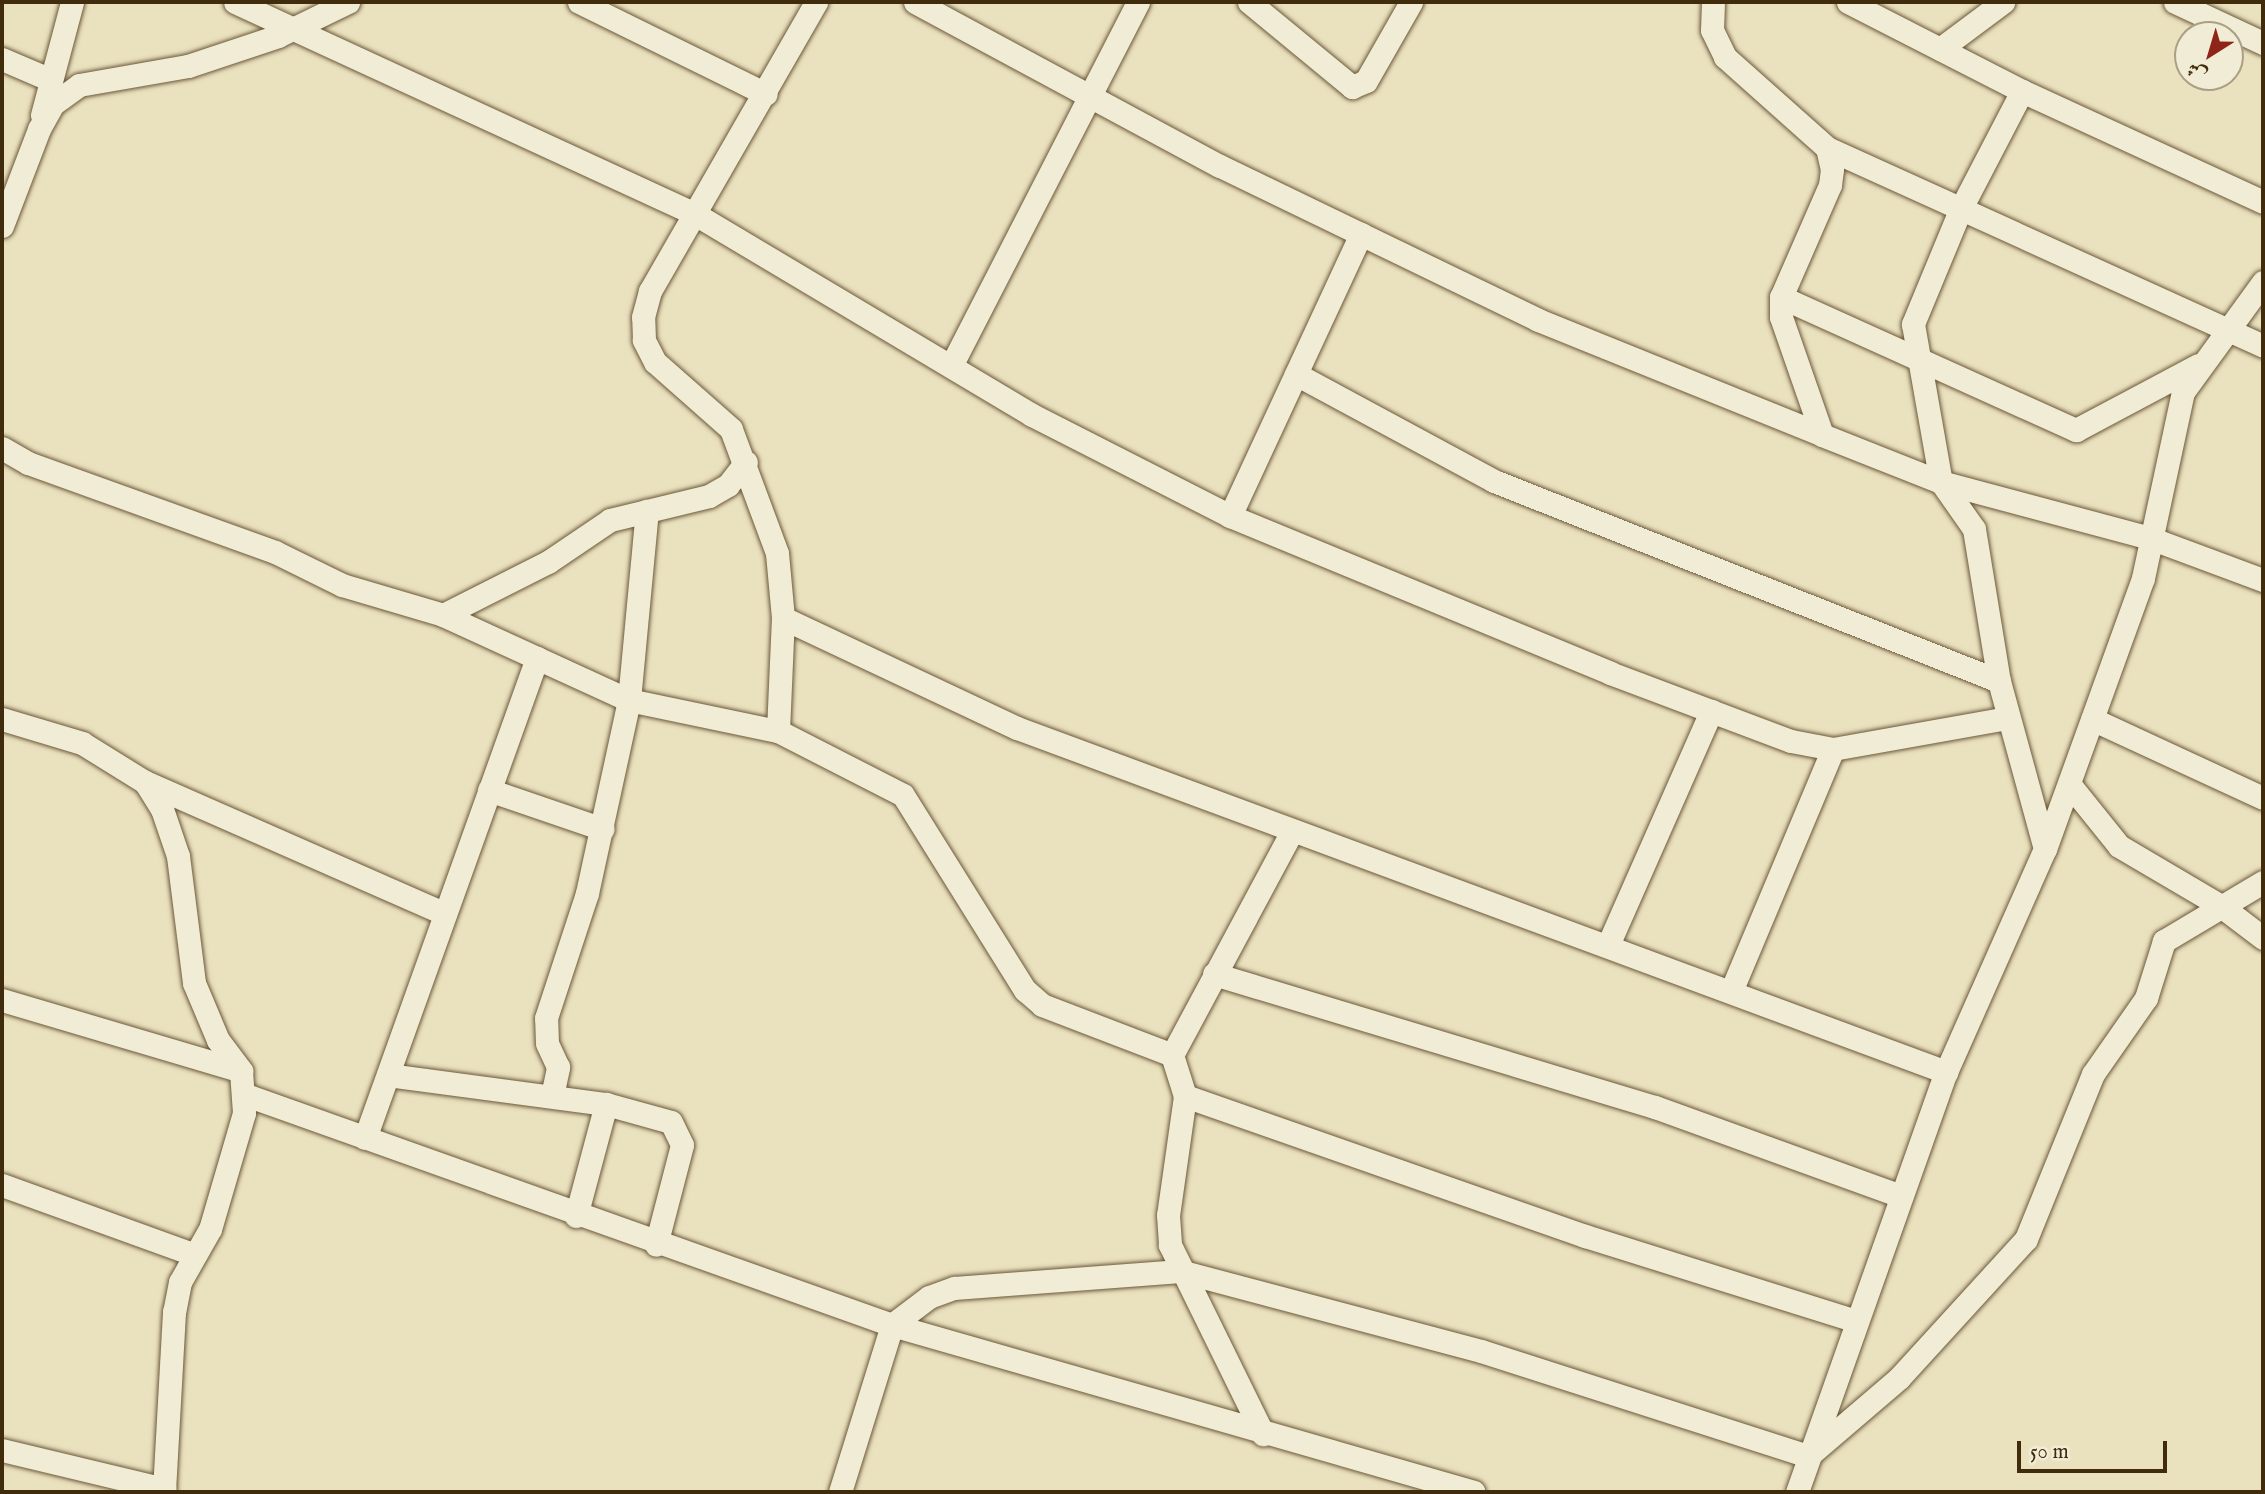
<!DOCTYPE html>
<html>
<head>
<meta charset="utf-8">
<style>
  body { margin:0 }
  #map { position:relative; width:2265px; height:1494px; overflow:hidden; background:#eae1be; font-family:"IM FELL English",Amiri,serif }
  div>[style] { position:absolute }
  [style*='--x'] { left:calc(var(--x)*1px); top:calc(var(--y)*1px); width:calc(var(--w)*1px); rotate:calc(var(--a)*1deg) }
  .roads { filter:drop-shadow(0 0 2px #6b5839) drop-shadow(0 0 2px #6b5839) }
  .minor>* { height:23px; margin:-11.5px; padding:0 11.5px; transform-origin:11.5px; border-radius:11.5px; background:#f1ecd5 }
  span { translate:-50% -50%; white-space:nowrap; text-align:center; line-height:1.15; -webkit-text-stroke:6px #f1ecd5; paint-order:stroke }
  .frame { position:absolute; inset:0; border:4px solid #412b0d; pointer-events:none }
  .north { position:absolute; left:2174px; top:21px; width:70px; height:70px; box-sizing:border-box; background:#f1ecd5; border:2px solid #ab9f85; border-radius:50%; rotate:217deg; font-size:19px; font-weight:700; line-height:28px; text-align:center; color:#412b0d }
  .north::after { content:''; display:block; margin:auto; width:24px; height:32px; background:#8f2418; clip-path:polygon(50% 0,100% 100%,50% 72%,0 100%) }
  .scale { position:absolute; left:2017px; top:1441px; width:150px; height:32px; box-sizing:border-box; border:4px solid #412b0d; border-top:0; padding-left:9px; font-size:21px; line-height:24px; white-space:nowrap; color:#412b0d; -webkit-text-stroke:5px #f1ecd5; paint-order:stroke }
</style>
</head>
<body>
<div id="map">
  <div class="roads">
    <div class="minor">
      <div style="--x:235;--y:2;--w:507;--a:24.74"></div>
      <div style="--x:695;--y:214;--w:392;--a:30.8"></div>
      <div style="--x:1032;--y:415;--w:222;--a:27"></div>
      <div style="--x:1230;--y:516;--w:411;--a:22.4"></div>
      <div style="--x:1610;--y:673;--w:193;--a:20.6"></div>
      <div style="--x:1791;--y:741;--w:43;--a:10.8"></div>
      <div style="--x:1833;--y:749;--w:177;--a:-10.1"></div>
      <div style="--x:579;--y:2;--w:208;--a:26.2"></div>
      <div style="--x:915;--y:2;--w:346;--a:28.3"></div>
      <div style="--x:1220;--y:166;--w:353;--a:25.8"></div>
      <div style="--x:1538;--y:320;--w:306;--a:22"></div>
      <div style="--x:1249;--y:2;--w:134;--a:39.5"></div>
      <div style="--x:1352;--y:87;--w:15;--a:-23"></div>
      <div style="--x:1366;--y:81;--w:91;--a:-60.3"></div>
      <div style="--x:1713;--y:2;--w:28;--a:92"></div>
      <div style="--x:1712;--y:30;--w:30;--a:64"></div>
      <div style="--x:1725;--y:57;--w:137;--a:41.7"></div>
      <div style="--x:1827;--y:148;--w:22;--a:77"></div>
      <div style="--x:1832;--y:169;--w:16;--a:97"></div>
      <div style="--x:1830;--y:185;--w:122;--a:113.6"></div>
      <div style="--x:1781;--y:297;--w:20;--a:90"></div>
      <div style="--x:1781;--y:317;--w:125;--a:70.8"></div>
      <div style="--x:1822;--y:435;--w:128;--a:21.6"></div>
      <div style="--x:1941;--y:482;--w:57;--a:54.9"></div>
      <div style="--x:1974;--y:529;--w:154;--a:80.7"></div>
      <div style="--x:1999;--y:681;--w:174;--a:74.7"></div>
      <div style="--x:2045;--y:849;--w:288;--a:-70.1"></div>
      <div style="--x:2143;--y:578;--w:190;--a:-77.9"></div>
      <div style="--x:2183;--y:392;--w:136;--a:-54"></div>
      <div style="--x:1848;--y:2;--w:195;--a:27.1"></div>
      <div style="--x:2022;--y:91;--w:265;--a:24.7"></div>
      <div style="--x:2175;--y:2;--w:97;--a:25"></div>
      <div style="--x:1940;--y:49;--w:79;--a:-36.7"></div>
      <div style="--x:2;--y:59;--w:53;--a:23.2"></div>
      <div style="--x:2022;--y:91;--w:132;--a:117.5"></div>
      <div style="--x:1961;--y:208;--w:126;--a:112.5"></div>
      <div style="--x:1913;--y:324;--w:160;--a:80"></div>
      <div style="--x:1941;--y:482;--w:216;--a:15"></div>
      <div style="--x:2150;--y:538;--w:121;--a:20.4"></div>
      <div style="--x:42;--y:115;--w:117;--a:-75.1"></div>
      <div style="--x:1827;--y:148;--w:479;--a:24.4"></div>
      <div style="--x:2;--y:226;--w:104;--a:-69.1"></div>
      <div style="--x:39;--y:129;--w:29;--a:-61"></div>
      <div style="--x:53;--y:104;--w:32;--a:-36"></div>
      <div style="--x:79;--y:85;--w:111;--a:-9.9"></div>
      <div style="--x:188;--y:66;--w:95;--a:-18.4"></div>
      <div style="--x:278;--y:36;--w:78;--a:-25.9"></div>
      <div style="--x:1781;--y:297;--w:324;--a:24.3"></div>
      <div style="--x:2076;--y:430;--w:138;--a:-28"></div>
      <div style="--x:951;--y:366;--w:409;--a:-62.8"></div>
      <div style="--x:1296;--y:374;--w:225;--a:28.4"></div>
      <div style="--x:1494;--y:481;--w:543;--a:21.61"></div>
      <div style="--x:2;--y:448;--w:30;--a:30"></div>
      <div style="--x:28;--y:463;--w:263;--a:19.8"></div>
      <div style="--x:275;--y:552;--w:75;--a:26.2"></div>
      <div style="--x:342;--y:585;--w:105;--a:16.5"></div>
      <div style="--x:443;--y:615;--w:205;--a:24.6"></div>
      <div style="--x:629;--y:700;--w:152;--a:11.8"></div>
      <div style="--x:778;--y:731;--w:140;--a:27.1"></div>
      <div style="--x:903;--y:795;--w:230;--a:58"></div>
      <div style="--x:1025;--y:990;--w:23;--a:41"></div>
      <div style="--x:1042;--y:1005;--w:139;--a:21"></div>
      <div style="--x:1172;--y:1055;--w:43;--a:72.4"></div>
      <div style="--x:1185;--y:1096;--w:120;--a:98.1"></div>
      <div style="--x:1168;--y:1215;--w:30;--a:86"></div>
      <div style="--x:1170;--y:1245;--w:211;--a:63.8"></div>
      <div style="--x:1230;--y:516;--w:311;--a:-65.1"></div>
      <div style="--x:443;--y:615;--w:118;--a:-26.8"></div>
      <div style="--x:548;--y:562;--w:75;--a:-34.1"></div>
      <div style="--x:610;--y:520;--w:102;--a:-13.6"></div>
      <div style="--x:709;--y:496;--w:22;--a:-30"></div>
      <div style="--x:728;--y:485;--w:29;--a:-52"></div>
      <div style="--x:783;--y:618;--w:259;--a:25.2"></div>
      <div style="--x:1017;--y:728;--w:991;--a:20.32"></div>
      <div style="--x:2;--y:719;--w:84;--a:16.7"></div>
      <div style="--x:82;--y:743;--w:74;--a:31.8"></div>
      <div style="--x:145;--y:782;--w:32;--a:58"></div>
      <div style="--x:162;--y:809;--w:50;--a:71.2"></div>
      <div style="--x:178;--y:856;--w:128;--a:82.8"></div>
      <div style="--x:194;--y:983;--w:62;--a:67.2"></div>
      <div style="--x:218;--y:1040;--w:39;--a:53"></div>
      <div style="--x:241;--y:1071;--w:42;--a:85.9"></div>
      <div style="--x:244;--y:1113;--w:121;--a:106.3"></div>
      <div style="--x:210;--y:1229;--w:61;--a:119.5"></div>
      <div style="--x:180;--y:1282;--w:31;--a:101"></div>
      <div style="--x:174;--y:1312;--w:180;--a:93.2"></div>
      <div style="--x:2092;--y:719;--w:188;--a:24.8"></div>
      <div style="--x:778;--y:731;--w:113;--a:-87.5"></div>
      <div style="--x:783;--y:618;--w:65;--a:-95.3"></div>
      <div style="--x:777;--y:553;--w:132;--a:-110.4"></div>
      <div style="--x:731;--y:429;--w:101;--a:-138.6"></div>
      <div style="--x:655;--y:362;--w:25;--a:-117"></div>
      <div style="--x:644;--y:340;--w:23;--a:-92"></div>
      <div style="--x:643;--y:317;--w:27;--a:-75"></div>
      <div style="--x:650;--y:291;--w:333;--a:-60.1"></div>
      <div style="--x:145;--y:782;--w:326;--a:23.7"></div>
      <div style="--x:2070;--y:785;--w:78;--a:51.2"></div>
      <div style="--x:2119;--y:846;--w:118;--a:30.5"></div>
      <div style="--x:2221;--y:906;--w:53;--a:37.3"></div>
      <div style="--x:489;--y:790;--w:120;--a:18.9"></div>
      <div style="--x:1608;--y:945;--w:256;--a:-66.2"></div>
      <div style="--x:1214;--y:974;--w:461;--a:16.8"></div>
      <div style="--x:1655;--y:1107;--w:262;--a:19.9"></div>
      <div style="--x:1732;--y:989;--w:260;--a:-67.2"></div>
      <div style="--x:2;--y:1000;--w:249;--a:16.5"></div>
      <div style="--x:1172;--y:1055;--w:254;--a:-61.8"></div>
      <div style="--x:388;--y:1075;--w:220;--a:7.6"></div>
      <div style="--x:606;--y:1104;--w:67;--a:15.5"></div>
      <div style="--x:671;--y:1122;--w:25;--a:64"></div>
      <div style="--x:682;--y:1145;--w:103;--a:104.6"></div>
      <div style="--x:246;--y:1095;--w:686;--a:19.6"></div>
      <div style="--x:892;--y:1325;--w:605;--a:16.01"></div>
      <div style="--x:552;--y:1096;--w:30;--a:-78"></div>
      <div style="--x:558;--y:1067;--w:26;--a:-115"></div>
      <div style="--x:547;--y:1043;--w:25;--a:-92"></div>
      <div style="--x:546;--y:1018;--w:132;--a:-71.8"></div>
      <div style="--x:587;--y:893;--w:198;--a:-77.7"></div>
      <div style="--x:629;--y:700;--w:190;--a:-84.6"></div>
      <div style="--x:1185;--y:1096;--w:424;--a:19.3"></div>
      <div style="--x:1585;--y:1236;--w:284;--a:17.4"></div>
      <div style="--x:365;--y:1138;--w:510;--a:-70.29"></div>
      <div style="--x:2;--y:1185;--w:203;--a:19.9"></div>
      <div style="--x:576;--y:1216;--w:116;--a:-75"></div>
      <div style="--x:2;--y:1450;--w:167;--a:13.5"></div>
      <div style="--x:840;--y:1492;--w:175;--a:-72.7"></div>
      <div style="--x:892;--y:1325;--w:46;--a:-37.1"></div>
      <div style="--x:929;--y:1297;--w:27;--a:-20"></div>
      <div style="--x:954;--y:1288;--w:227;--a:-4.3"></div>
      <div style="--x:1180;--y:1271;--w:311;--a:14.9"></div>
      <div style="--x:1481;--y:1351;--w:343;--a:17.8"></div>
      <div style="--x:1808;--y:1456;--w:120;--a:-40.6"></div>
      <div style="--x:1899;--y:1378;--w:188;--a:-47.6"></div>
      <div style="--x:2026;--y:1239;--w:178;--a:-67.9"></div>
      <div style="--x:2093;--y:1074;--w:93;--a:-55.1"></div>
      <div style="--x:2146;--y:998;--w:60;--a:-72.5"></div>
      <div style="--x:2164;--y:941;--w:115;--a:-30.8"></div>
      <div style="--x:1797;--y:1492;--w:446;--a:-70.5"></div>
      <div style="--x:1946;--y:1072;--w:244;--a:-66.1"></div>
    </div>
  </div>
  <div class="frame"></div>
  <div class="north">ش</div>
  <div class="scale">50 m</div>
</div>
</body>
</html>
